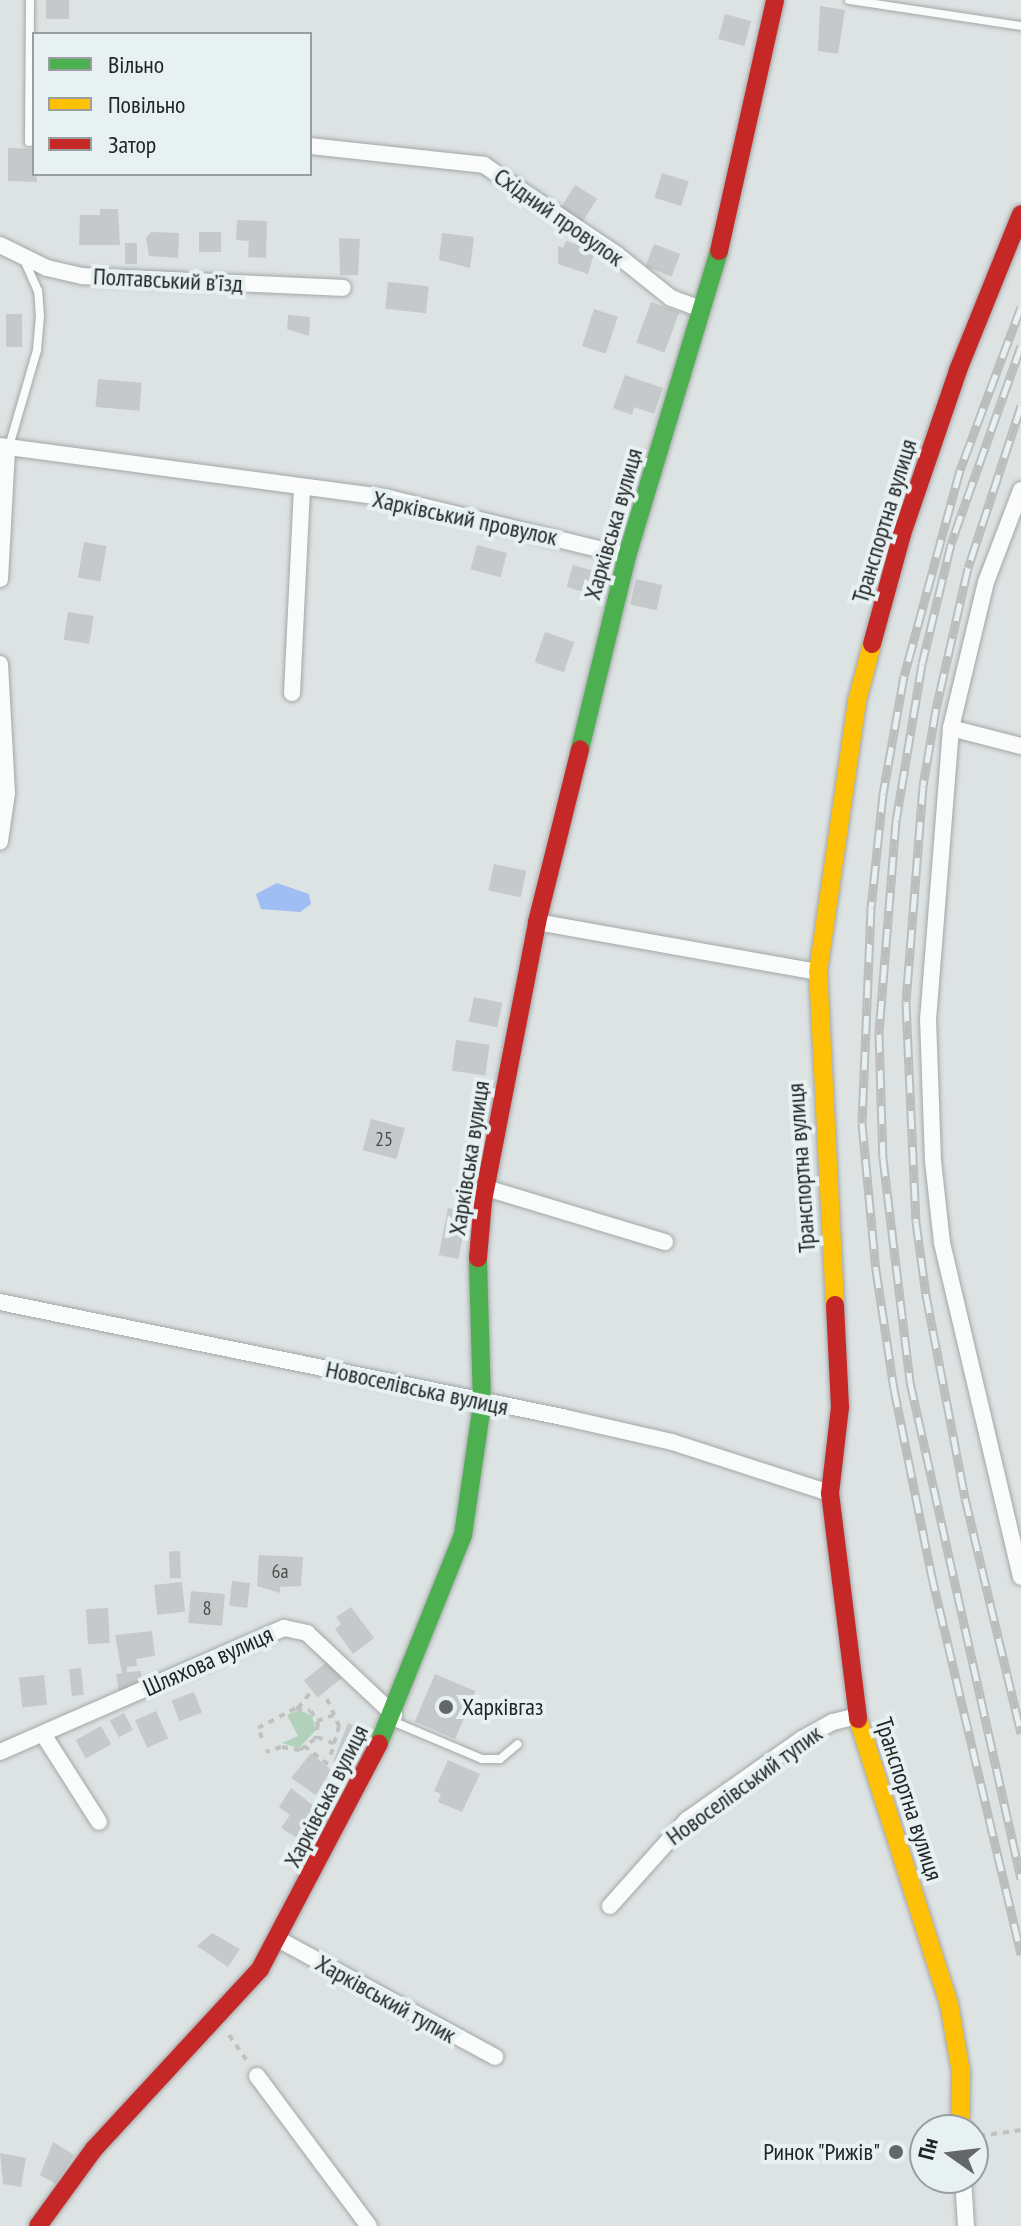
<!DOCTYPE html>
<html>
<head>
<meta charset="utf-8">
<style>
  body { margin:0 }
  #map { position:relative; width:1021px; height:2226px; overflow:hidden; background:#dde2e3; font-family:"PT Sans Narrow",sans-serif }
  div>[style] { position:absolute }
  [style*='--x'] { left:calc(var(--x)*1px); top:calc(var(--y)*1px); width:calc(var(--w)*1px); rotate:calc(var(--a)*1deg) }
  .green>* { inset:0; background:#b1d1bb }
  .water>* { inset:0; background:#9ebef4 }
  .building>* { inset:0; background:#c5c9ca; transform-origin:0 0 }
  .path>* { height:4px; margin-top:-2px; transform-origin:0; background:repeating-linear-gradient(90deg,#c0c2c2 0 6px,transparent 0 12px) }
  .roads { filter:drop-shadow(0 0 2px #a3a7a7) drop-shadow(0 0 2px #a3a7a7) }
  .lane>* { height:8px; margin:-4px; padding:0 4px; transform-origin:4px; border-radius:4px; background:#fafbfb }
  .street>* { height:16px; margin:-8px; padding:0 8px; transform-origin:8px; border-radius:8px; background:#fafbfb }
  .fast>* { height:18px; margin:-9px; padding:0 9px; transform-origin:9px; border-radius:9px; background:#4caf50 }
  .slow>* { height:18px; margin:-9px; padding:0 9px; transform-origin:9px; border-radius:9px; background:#ffc107 }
  .jam>* { height:18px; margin:-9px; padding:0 9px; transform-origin:9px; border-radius:9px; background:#c62828 }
  .rail>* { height:9px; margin-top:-4.5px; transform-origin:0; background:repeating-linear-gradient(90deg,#e8f1f2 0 18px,#bcbdbd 0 36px); box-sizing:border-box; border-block:2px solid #bcbdbd }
  .dots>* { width:22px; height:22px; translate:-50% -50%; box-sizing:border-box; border:4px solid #e8f1f2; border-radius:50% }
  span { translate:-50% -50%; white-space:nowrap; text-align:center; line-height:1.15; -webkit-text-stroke:8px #e8f1f2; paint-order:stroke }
  .number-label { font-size:20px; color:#4b4e4e }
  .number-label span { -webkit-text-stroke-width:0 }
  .street-label { font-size:24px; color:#222525 }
  .poi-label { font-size:24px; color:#222525 }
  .left { translate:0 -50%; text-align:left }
  .right { translate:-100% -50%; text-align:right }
  .legend { position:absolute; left:32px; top:32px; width:280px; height:144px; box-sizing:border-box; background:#e8f1f2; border:2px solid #999fa0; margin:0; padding:10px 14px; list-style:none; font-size:24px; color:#222525 }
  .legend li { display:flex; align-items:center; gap:16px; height:40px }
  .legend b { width:40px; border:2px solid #999fa0 }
  .north { position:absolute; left:909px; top:2114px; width:80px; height:80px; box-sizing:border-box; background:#e8f1f2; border:2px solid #999fa0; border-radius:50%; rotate:284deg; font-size:22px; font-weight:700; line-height:32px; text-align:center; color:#222525 }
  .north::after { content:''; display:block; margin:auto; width:28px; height:36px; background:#636768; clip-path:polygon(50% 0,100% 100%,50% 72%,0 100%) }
</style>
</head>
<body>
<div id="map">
  <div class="green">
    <div style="clip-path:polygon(299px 1710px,312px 1716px,316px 1730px,299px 1748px,282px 1743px,298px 1736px,287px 1715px)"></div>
  </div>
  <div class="water">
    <div style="clip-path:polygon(277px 883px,309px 894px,311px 904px,300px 912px,261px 909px,256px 894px)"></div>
  </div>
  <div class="building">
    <div style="left:46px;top:0;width:23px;height:19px"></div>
    <div style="clip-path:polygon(820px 6px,845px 10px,838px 54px,818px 51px)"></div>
    <div style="left:725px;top:14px;width:27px;height:26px;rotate:15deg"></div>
    <div style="clip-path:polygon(8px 148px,34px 149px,37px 182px,8px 181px)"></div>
    <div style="left:662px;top:173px;width:28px;height:26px;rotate:17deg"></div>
    <div style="left:575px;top:185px;width:26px;height:28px;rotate:32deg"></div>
    <div style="clip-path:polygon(100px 209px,118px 209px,120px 245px,79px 245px,80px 215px,100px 215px)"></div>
    <div style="clip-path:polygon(237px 220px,267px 221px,266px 258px,248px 257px,249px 241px,236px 240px)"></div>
    <div style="clip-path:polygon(151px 232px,179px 233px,178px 258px,149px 256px,146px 238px)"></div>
    <div style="left:199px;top:232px;width:22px;height:20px"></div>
    <div style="clip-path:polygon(442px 233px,474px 237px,470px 268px,439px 260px)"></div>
    <div style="clip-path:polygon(339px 238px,360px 239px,358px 275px,340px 275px)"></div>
    <div style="clip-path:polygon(566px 241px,595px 250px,588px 274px,558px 264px,558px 246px,563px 248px)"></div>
    <div style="left:125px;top:243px;width:12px;height:21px"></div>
    <div style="left:654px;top:244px;width:28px;height:24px;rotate:21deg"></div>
    <div style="left:388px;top:282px;width:41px;height:27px;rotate:6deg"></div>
    <div style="left:651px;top:302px;width:30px;height:43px;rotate:20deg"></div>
    <div style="left:594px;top:309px;width:25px;height:39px;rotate:18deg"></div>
    <div style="left:6px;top:314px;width:16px;height:33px"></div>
    <div style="clip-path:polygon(288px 315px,310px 317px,309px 336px,287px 329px)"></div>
    <div style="clip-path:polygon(625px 375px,663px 388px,654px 414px,634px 407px,632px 415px,613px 408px)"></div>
    <div style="left:98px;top:379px;width:44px;height:28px;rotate:5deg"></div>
    <div style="left:84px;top:542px;width:23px;height:36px;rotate:10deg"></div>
    <div style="left:477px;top:545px;width:31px;height:25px;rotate:15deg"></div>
    <div style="left:573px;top:565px;width:33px;height:23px;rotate:16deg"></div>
    <div style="left:636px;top:579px;width:27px;height:26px;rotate:13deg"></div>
    <div style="left:68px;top:612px;width:26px;height:28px;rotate:9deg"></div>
    <div style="left:545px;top:632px;width:31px;height:32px;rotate:19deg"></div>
    <div style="left:494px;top:864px;width:33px;height:27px;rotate:12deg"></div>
    <div style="left:474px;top:997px;width:29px;height:25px;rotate:12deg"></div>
    <div style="left:456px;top:1040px;width:34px;height:31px;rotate:8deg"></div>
    <div style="left:371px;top:1119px;width:35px;height:32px;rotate:15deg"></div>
    <div style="left:448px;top:1208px;width:20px;height:48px;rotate:11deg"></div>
    <div style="left:180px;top:1551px;width:27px;height:11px;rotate:88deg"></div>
    <div style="clip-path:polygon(259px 1555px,303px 1557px,301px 1586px,280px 1587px,280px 1593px,257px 1586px)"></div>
    <div style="left:232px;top:1581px;width:18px;height:25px;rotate:6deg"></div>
    <div style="left:182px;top:1582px;width:30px;height:28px;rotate:84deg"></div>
    <div style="left:191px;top:1591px;width:34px;height:32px;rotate:5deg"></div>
    <div style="clip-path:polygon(351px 1607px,374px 1638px,353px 1654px,335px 1629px,341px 1624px,336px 1617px)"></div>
    <div style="left:108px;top:1608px;width:35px;height:22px;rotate:87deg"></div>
    <div style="clip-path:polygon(152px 1631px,155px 1656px,136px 1659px,137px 1666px,127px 1667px,127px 1672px,141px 1671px,142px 1683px,119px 1692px,116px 1674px,122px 1673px,115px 1635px)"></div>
    <div style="left:328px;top:1661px;width:22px;height:31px;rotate:51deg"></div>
    <div style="left:81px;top:1668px;width:27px;height:12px;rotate:84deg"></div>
    <div style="left:435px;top:1674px;width:44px;height:52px;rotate:23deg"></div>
    <div style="left:44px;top:1675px;width:30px;height:25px;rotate:84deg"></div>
    <div style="left:194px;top:1692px;width:22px;height:24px;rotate:69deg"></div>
    <div style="left:156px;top:1711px;width:30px;height:23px;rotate:66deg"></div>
    <div style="left:124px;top:1713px;width:19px;height:16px;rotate:62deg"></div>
    <div style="left:348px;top:1723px;width:25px;height:41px;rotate:21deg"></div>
    <div style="left:101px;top:1726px;width:21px;height:29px;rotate:61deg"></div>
    <div style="clip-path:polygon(311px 1753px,331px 1770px,316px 1795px,291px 1778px)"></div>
    <div style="clip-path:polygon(448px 1760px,480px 1774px,462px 1812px,438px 1802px,441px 1794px,434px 1791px)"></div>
    <div style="clip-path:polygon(291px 1788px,325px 1815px,307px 1844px,281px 1828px,290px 1815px,279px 1807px)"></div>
    <div style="clip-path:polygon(212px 1933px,240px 1949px,228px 1967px,197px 1946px)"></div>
    <div style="clip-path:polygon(53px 2142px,74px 2155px,56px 2184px,40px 2175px)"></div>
    <div style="clip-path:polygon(0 2153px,26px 2158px,21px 2187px,3px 2184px)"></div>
  </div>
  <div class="path">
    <div style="--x:327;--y:1699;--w:30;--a:66"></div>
    <div style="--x:339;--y:1726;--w:36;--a:106"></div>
    <div style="--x:298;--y:1708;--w:21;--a:-51"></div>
    <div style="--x:317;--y:1721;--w:21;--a:-19"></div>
    <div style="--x:317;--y:1737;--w:22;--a:21"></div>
    <div style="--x:262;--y:1738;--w:11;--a:-112"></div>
    <div style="--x:258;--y:1728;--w:43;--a:-27.8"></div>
    <div style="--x:296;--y:1708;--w:15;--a:11"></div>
    <div style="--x:311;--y:1711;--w:15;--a:62"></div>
    <div style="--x:318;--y:1724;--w:15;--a:101"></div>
    <div style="--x:315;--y:1739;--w:19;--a:144"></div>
    <div style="--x:300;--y:1750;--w:19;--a:-171"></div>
    <div style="--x:281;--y:1747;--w:16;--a:162"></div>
    <div style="--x:304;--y:1746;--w:46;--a:37.1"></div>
    <div style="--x:229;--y:2035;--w:35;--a:55"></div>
    <div style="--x:979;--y:2136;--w:42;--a:-8.1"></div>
  </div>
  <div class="roads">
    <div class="lane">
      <div style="--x:849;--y:0;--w:174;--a:8.6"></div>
      <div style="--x:29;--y:142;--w:142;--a:-89.6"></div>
      <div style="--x:8;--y:450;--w:104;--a:-73.8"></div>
      <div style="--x:37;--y:350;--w:33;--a:-85"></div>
      <div style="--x:40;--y:317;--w:26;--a:-94"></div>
      <div style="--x:38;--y:291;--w:35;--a:-114"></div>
      <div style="--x:392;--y:1721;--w:98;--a:22.9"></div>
      <div style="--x:482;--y:1759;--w:18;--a:0"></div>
      <div style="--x:500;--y:1759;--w:23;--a:-40"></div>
    </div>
    <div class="street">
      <div style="--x:310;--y:146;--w:175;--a:6.2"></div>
      <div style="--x:484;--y:165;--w:159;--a:34"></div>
      <div style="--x:616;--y:254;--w:70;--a:38.7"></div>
      <div style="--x:671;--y:298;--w:32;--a:20"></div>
      <div style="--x:0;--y:245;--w:52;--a:26.1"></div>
      <div style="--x:47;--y:268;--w:37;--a:13"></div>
      <div style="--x:83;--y:276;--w:260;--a:2.6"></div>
      <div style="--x:0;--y:446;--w:391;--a:7.6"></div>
      <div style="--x:388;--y:498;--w:246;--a:13.6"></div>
      <div style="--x:1021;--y:490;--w:98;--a:110.8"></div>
      <div style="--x:986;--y:582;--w:150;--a:103.5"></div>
      <div style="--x:951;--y:728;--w:291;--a:94.5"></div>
      <div style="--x:928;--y:1018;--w:143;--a:88"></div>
      <div style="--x:933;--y:1161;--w:82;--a:83.7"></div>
      <div style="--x:942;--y:1243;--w:343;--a:76.7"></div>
      <div style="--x:0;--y:579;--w:128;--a:-86.9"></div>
      <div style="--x:0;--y:664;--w:129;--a:86.9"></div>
      <div style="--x:7;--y:793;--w:49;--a:98.3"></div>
      <div style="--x:292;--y:693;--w:204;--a:-87.2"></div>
      <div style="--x:951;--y:728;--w:72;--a:14.4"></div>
      <div style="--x:537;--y:922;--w:285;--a:10.1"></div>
      <div style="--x:486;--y:1188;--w:187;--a:16.8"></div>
      <div style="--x:0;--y:1302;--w:574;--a:11.56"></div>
      <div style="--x:562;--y:1417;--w:113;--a:12.8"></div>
      <div style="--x:672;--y:1442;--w:166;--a:17.9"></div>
      <div style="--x:43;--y:1734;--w:104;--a:57.5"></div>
      <div style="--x:0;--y:1752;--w:310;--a:-23.6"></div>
      <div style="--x:284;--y:1628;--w:24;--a:12"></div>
      <div style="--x:307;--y:1633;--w:120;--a:43.3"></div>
      <div style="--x:610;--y:1906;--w:115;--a:-48.2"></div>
      <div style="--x:687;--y:1820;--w:141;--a:-35.2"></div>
      <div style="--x:802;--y:1739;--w:35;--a:-29"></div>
      <div style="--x:833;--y:1722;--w:25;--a:-14"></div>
      <div style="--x:278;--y:1939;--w:247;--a:28.5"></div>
      <div style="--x:257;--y:2076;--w:187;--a:53.3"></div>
      <div style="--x:963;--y:2178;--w:48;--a:86.4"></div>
    </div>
    <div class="fast">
      <div style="--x:580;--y:749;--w:199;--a:-76.3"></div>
      <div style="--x:627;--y:556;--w:319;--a:-73.2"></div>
      <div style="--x:379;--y:1743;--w:224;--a:-68"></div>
      <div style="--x:463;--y:1535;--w:132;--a:-81.7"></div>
      <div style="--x:482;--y:1404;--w:146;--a:-91.6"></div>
    </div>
    <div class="slow">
      <div style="--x:835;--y:1305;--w:333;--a:-92.9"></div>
      <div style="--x:818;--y:972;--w:274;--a:-81.8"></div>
      <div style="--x:857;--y:701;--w:59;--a:-75.3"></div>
      <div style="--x:858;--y:1719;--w:299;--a:72.3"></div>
      <div style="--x:949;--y:2004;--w:69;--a:80"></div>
      <div style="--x:961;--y:2072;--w:58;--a:91"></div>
    </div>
    <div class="jam">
      <div style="--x:719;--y:251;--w:257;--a:-77.4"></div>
      <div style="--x:872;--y:644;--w:114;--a:-74.7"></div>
      <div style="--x:902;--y:534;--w:173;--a:-71.1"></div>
      <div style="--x:958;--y:370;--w:168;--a:-68"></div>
      <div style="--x:478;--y:1258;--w:57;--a:-85"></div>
      <div style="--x:483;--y:1201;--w:284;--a:-79"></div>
      <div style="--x:537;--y:922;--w:178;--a:-76"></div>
      <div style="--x:835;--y:1305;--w:102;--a:87.2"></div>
      <div style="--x:840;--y:1407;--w:87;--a:96.6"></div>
      <div style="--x:830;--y:1493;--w:228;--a:82.9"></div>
      <div style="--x:38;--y:2226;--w:95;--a:-54"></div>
      <div style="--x:94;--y:2149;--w:245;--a:-47.3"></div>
      <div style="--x:260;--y:1969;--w:255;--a:-62.2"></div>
    </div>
  </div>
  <div class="rail">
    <div style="--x:1021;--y:307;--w:174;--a:110.5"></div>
    <div style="--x:960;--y:470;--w:213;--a:105.2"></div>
    <div style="--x:904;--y:676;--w:120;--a:100.1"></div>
    <div style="--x:883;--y:794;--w:115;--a:96"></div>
    <div style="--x:871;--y:908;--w:215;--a:92.4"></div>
    <div style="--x:862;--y:1123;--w:148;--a:84.6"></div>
    <div style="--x:876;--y:1270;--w:120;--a:81.4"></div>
    <div style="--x:894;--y:1389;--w:188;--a:78.6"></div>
    <div style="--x:931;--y:1573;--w:392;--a:76.7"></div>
    <div style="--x:1021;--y:346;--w:210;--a:109.5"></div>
    <div style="--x:951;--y:544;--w:123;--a:103.6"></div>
    <div style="--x:922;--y:664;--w:159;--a:99.4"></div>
    <div style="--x:896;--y:821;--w:214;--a:94.6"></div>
    <div style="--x:879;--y:1034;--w:124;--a:88.2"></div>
    <div style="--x:883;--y:1158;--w:226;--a:83.1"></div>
    <div style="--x:910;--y:1382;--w:509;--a:77.41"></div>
    <div style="--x:1021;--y:406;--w:170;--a:108.1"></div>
    <div style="--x:968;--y:568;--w:145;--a:102.8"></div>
    <div style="--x:936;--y:709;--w:78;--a:99.6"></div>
    <div style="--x:923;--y:786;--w:218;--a:94.5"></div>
    <div style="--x:906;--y:1003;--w:219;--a:87.4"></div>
    <div style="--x:916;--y:1222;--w:74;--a:82.2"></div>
    <div style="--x:926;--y:1295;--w:207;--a:79.1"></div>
    <div style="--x:965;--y:1498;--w:242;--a:76.6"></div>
  </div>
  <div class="dots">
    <div style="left:446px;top:1707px;background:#636768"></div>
    <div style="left:896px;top:2152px;background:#636768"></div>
  </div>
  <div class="number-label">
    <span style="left:384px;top:1139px">25</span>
    <span style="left:280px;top:1571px">6а</span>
    <span style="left:207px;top:1608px">8</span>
  </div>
  <div class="street-label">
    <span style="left:559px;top:217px;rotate:35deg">Східний провулок</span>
    <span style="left:168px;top:280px;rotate:3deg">Полтавський в’їзд</span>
    <span style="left:465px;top:518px;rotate:12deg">Харківський провулок</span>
    <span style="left:884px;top:521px;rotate:-73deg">Транспортна вулиця</span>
    <span style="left:613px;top:524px;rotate:-74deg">Харківська вулиця</span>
    <span style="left:469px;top:1158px;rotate:-81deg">Харківська вулиця</span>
    <span style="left:801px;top:1168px;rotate:-94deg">Транспортна вулиця</span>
    <span style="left:417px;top:1388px;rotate:12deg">Новоселівська вулиця</span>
    <span style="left:208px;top:1661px;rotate:-24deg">Шляхова вулиця</span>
    <span style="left:744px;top:1785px;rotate:-36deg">Новоселівський тупик</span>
    <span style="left:326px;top:1796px;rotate:-63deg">Харківська вулиця</span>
    <span style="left:909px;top:1799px;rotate:72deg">Транспортна вулиця</span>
    <span style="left:386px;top:1999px;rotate:29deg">Харківський тупик</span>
  </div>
  <div class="poi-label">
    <span class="left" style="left:462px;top:1707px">Харківгаз</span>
    <span class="right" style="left:880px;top:2152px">Ринок "Рижів"</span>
  </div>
  <ul class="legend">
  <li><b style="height:10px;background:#4caf50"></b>Вільно</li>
  <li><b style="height:10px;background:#ffc107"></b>Повільно</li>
  <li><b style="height:10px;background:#c62828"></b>Затор</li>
  </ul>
  <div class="north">Пн</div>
</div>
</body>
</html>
